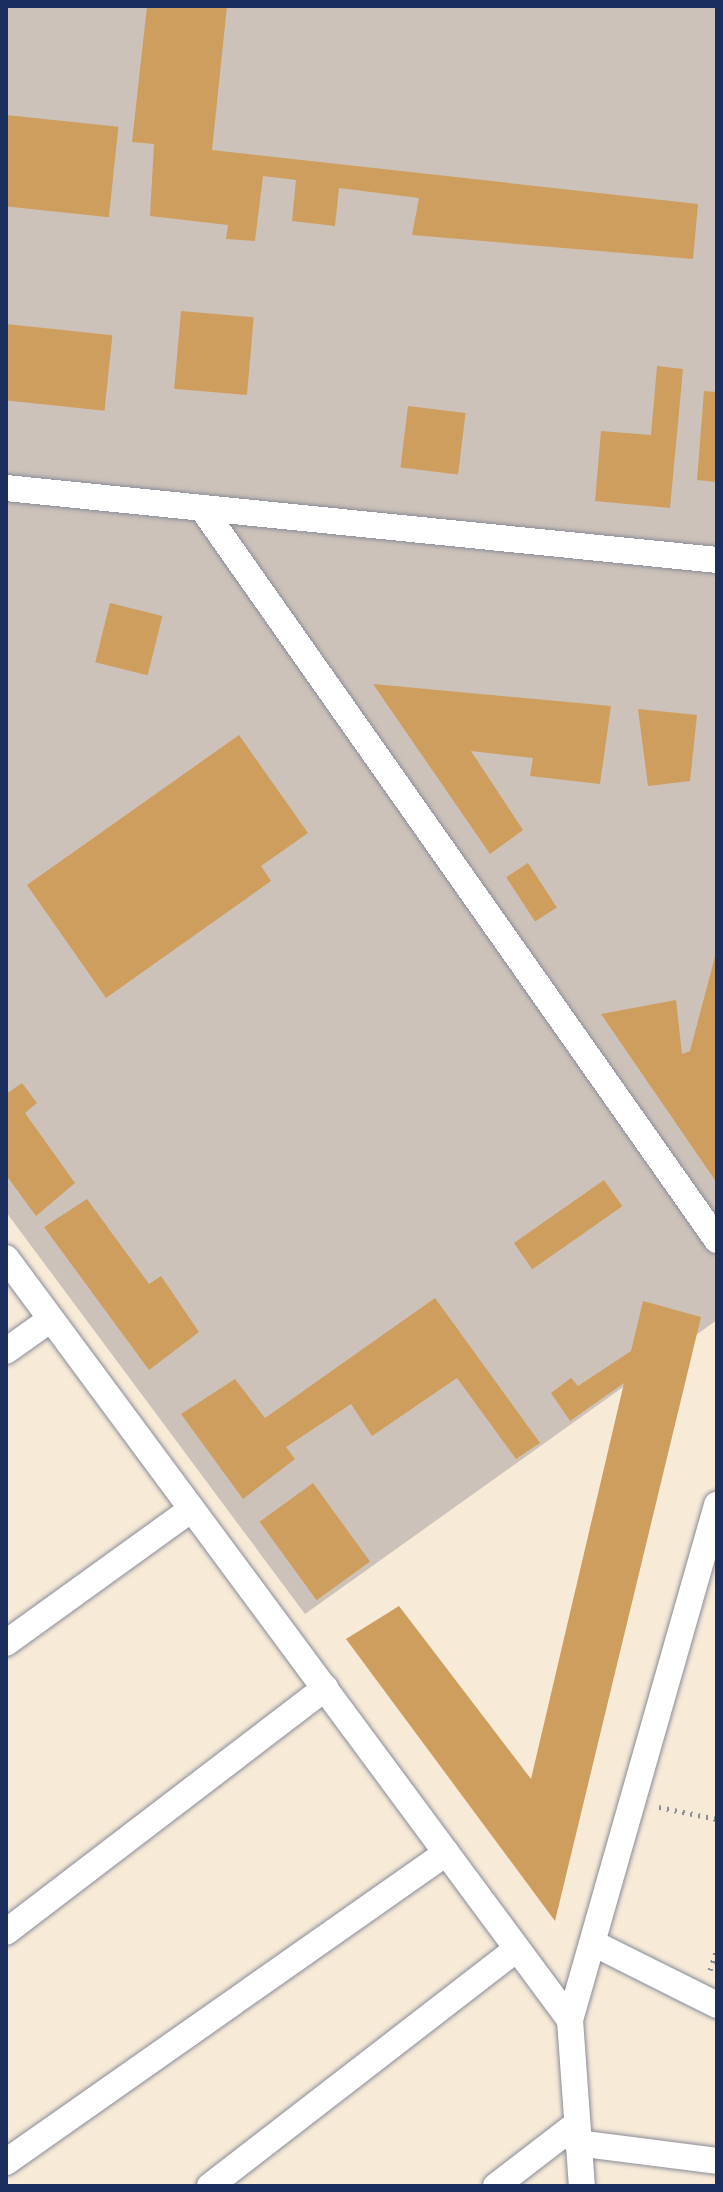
<!DOCTYPE html>
<html>
<head>
<meta charset="utf-8">
<style>
  body { margin:0 }
  #map { position:relative; width:723px; height:2192px; overflow:hidden; background:#f7ead7; font-family:Sriracha,sans-serif }
  div>[style] { position:absolute }
  [style*='--x'] { left:calc(var(--x)*1px); top:calc(var(--y)*1px); width:calc(var(--w)*1px); rotate:calc(var(--a)*1deg) }
  .industrial>* { inset:0; background:#cdc2b9 }
  .building>* { inset:0; background:#ce9e5e; transform-origin:0 0 }
  .path>* { height:5px; margin-top:-2.5px; transform-origin:0; background:repeating-linear-gradient(90deg,#898c9a 0 2px,transparent 0 8px) }
  .roads { filter:drop-shadow(0 0 2px #898c9a) drop-shadow(0 0 2px #898c9a) }
  .minor>* { height:26px; margin:-13px; padding:0 13px; transform-origin:13px; border-radius:13px; background:#fff }
  span { translate:-50% -50%; white-space:nowrap; text-align:center; line-height:1.15; -webkit-text-stroke:8px #fdfcf7; paint-order:stroke }
  .frame { position:absolute; inset:0; border:8px solid #1b2f5e; pointer-events:none }
</style>
</head>
<body>
<div id="map">
  <div class="industrial">
    <div style="clip-path:polygon(6px 6px,717px 6px,717px 1320px,305px 1614px,6px 1212px)"></div>
  </div>
  <div class="building">
    <div style="clip-path:polygon(147px 6px,227px 6px,212px 150px,698px 204px,693px 259px,412px 235px,419px 198px,339px 188px,335px 226px,292px 221px,296px 180px,263px 176px,255px 241px,226px 239px,228px 225px,150px 216px,154px 144px,132px 142px)"></div>
    <div style="left:6px;top:115px;width:113px;height:91px;rotate:6deg"></div>
    <div style="left:181px;top:311px;width:73px;height:78px;rotate:5deg"></div>
    <div style="left:6px;top:324px;width:107px;height:76px;rotate:6deg"></div>
    <div style="clip-path:polygon(657px 366px,683px 369px,670px 508px,595px 501px,601px 431px,651px 435px)"></div>
    <div style="clip-path:polygon(704px 391px,717px 392px,717px 482px,697px 480px)"></div>
    <div style="left:408px;top:406px;width:58px;height:62px;rotate:7deg"></div>
    <div style="left:110px;top:603px;width:54px;height:61px;rotate:14deg"></div>
    <div style="clip-path:polygon(373px 684px,611px 706px,600px 784px,530px 776px,533px 758px,471px 751px,523px 830px,490px 854px)"></div>
    <div style="clip-path:polygon(638px 709px,697px 715px,690px 781px,648px 786px)"></div>
    <div style="clip-path:polygon(239px 735px,308px 833px,261px 866px,271px 881px,106px 998px,27px 885px)"></div>
    <div style="left:528px;top:863px;width:53px;height:26px;rotate:57deg"></div>
    <div style="clip-path:polygon(717px 949px,717px 1183px,601px 1014px,676px 1000px,682px 1054px,690px 1051px)"></div>
    <div style="clip-path:polygon(22px 1083px,37px 1103px,25px 1113px,75px 1183px,36px 1216px,6px 1175px,6px 1094px)"></div>
    <div style="left:604px;top:1180px;width:32px;height:110px;rotate:55deg"></div>
    <div style="clip-path:polygon(87px 1199px,149px 1284px,161px 1276px,199px 1332px,149px 1370px,44px 1227px)"></div>
    <div style="clip-path:polygon(435px 1298px,540px 1443px,516px 1459px,457px 1378px,372px 1436px,351px 1404px,286px 1447px,295px 1459px,243px 1499px,181px 1414px,235px 1379px,265px 1418px)"></div>
    <div style="clip-path:polygon(643px 1301px,701px 1317px,555px 1921px,346px 1639px,399px 1606px,531px 1779px,624px 1383px,570px 1421px,551px 1393px,571px 1378px,578px 1386px,631px 1351px)"></div>
    <div style="left:313px;top:1483px;width:97px;height:66px;rotate:54deg"></div>
  </div>
  <div class="path">
    <div style="--x:659;--y:1807;--w:59;--a:11.7"></div>
    <div style="--x:710;--y:1970;--w:23;--a:-72"></div>
  </div>
  <div class="roads">
    <div class="minor">
      <div style="--x:6;--y:488;--w:715;--a:5.78"></div>
      <div style="--x:202;--y:508;--w:895;--a:54.87"></div>
      <div style="--x:6;--y:1258;--w:948;--a:53.49"></div>
      <div style="--x:570;--y:2020;--w:166;--a:85.9"></div>
      <div style="--x:6;--y:1351;--w:55;--a:-35.4"></div>
      <div style="--x:6;--y:1643;--w:229;--a:-35.8"></div>
      <div style="--x:6;--y:1932;--w:402;--a:-37.4"></div>
      <div style="--x:593;--y:1943;--w:139;--a:26.6"></div>
      <div style="--x:570;--y:2020;--w:536;--a:-74.07"></div>
      <div style="--x:577;--y:2143;--w:141;--a:7.3"></div>
      <div style="--x:6;--y:2162;--w:538;--a:-35.08"></div>
      <div style="--x:210;--y:2186;--w:388;--a:-37.7"></div>
      <div style="--x:496;--y:2186;--w:98;--a:-37.6"></div>
    </div>
  </div>
  <div class="frame"></div>
</div>
</body>
</html>
